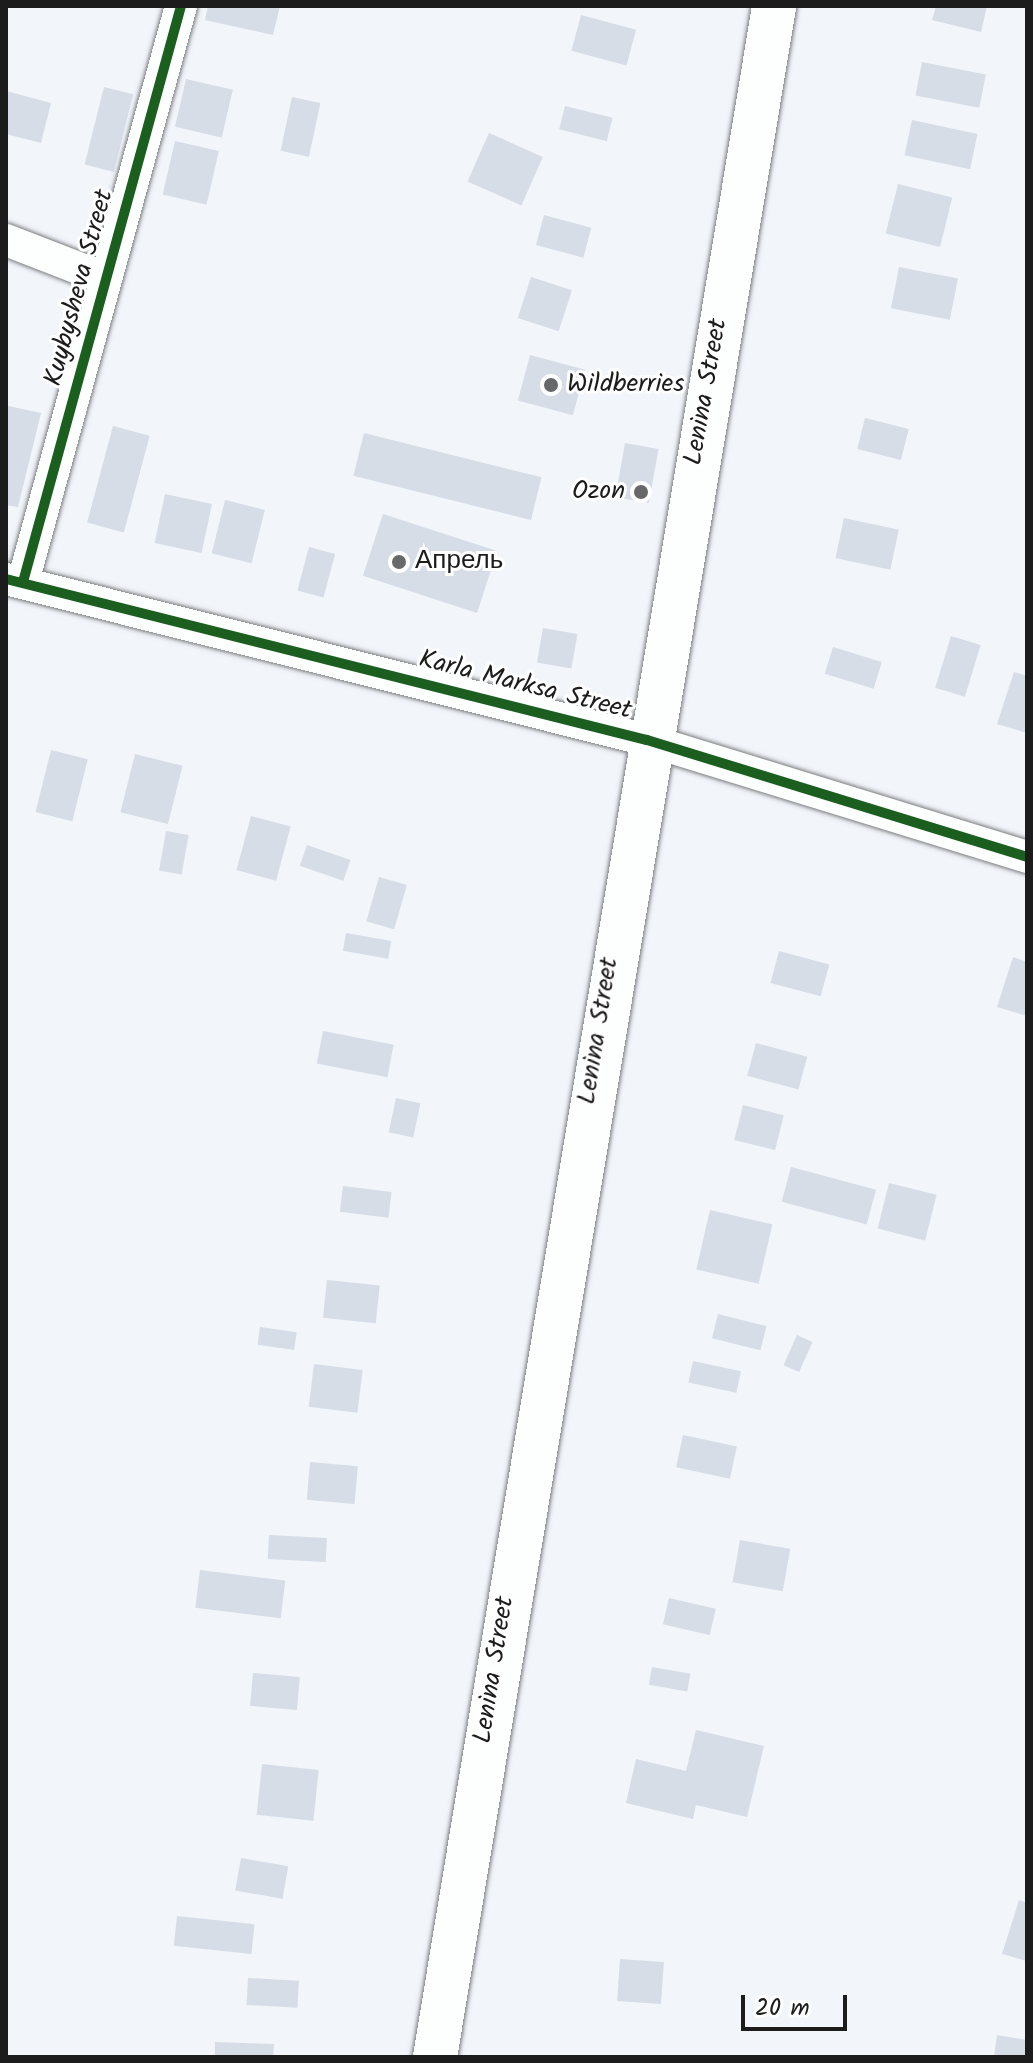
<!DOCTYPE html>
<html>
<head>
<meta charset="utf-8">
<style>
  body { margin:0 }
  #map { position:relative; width:1033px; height:2063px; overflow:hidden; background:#f2f5fa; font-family:Kalam,sans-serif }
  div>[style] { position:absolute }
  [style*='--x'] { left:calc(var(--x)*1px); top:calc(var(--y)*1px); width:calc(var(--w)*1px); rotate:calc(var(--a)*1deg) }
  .building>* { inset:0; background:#d6dde7; transform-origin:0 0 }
  .roads { filter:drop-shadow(0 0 2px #7c7e80) drop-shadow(0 0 2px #7c7e80) }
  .minor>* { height:32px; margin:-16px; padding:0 16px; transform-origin:16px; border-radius:16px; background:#fdfefe }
  .secondary>* { height:44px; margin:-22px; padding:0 22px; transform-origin:22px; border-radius:22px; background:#fdfefe }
  .cycleway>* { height:10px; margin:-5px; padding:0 5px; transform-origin:5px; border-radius:5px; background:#1b5e20 }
  .dots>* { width:22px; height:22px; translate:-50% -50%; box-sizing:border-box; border:4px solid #fff; border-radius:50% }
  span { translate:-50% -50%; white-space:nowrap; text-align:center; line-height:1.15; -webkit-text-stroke:6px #fff; paint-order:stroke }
  .street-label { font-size:26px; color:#1c1c1c }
  .poi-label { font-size:26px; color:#1c1c1c }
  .left { translate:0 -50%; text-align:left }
  .right { translate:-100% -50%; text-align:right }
  .frame { position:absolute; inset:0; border:8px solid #1c1c1c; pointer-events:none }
  .scale { position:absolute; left:741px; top:1995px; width:106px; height:36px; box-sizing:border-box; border:4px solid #1c1c1c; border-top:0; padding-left:10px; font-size:24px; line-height:28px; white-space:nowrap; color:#1c1c1c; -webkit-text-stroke:6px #fff; paint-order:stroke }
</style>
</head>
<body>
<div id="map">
  <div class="building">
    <div style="clip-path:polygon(208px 6px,280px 6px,273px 35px,205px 20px)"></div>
    <div style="clip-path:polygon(936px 6px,987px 6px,981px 32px,932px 20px)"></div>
    <div style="left:581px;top:15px;width:57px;height:37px;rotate:15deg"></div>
    <div style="left:922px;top:62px;width:65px;height:34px;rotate:11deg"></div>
    <div style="left:186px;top:79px;width:48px;height:49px;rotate:13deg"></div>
    <div style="left:104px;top:87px;width:30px;height:80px;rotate:14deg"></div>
    <div style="clip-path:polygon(6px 91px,51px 103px,41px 143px,6px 134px)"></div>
    <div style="left:292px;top:97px;width:29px;height:55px;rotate:12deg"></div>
    <div style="left:565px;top:106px;width:49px;height:24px;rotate:14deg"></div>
    <div style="left:912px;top:120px;width:67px;height:36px;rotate:12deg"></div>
    <div style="left:489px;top:133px;width:59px;height:53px;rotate:24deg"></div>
    <div style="left:175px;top:141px;width:45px;height:55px;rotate:13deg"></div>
    <div style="left:898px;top:184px;width:56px;height:51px;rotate:14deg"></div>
    <div style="left:544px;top:215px;width:49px;height:31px;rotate:15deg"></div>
    <div style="left:899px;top:267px;width:60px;height:42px;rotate:11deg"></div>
    <div style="left:531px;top:277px;width:43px;height:43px;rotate:18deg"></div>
    <div style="left:530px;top:355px;width:57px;height:47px;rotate:15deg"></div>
    <div style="clip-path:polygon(8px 406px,41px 413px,18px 507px,6px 505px)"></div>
    <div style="left:865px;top:418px;width:45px;height:32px;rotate:14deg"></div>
    <div style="left:113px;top:426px;width:38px;height:100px;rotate:15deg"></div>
    <div style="left:364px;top:433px;width:183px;height:44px;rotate:14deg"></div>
    <div style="left:625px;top:443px;width:34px;height:55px;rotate:10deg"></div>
    <div style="left:165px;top:494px;width:48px;height:50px;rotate:12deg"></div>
    <div style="left:225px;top:500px;width:41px;height:55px;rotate:14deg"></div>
    <div style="left:383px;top:514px;width:120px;height:65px;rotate:18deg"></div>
    <div style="left:844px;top:518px;width:56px;height:41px;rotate:12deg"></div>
    <div style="left:309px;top:547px;width:27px;height:45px;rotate:15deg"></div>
    <div style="left:543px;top:628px;width:35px;height:35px;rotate:10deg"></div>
    <div style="left:951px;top:636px;width:31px;height:54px;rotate:17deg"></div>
    <div style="left:833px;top:647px;width:51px;height:28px;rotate:17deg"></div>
    <div style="clip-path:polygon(1014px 672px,1027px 676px,1027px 733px,997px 724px)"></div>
    <div style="left:51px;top:750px;width:38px;height:64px;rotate:14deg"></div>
    <div style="left:135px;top:754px;width:49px;height:60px;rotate:14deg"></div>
    <div style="left:251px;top:816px;width:41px;height:56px;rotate:15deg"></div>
    <div style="left:166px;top:831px;width:23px;height:40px;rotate:10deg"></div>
    <div style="left:307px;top:845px;width:46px;height:22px;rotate:19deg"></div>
    <div style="left:379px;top:877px;width:29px;height:46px;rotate:16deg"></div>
    <div style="left:346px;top:933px;width:46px;height:18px;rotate:10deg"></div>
    <div style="left:779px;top:951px;width:52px;height:33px;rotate:15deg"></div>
    <div style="clip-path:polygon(1013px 957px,1027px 962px,1027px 1016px,997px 1007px)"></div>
    <div style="left:323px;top:1031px;width:72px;height:33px;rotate:11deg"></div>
    <div style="left:756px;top:1043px;width:53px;height:34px;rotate:15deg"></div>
    <div style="left:396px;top:1098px;width:25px;height:35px;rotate:12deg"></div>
    <div style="left:743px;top:1105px;width:42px;height:36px;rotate:14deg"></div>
    <div style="left:791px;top:1167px;width:88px;height:36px;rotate:15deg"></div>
    <div style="left:889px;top:1183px;width:49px;height:47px;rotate:14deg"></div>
    <div style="left:343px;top:1186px;width:49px;height:26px;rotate:7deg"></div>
    <div style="left:710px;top:1210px;width:64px;height:61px;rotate:13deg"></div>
    <div style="left:327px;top:1280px;width:53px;height:38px;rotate:6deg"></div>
    <div style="left:718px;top:1314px;width:50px;height:25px;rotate:14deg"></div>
    <div style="left:260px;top:1327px;width:37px;height:18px;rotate:8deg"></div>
    <div style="left:797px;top:1335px;width:17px;height:33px;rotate:24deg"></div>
    <div style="left:693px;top:1361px;width:49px;height:22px;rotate:12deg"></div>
    <div style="left:314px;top:1364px;width:49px;height:43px;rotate:7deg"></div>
    <div style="left:683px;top:1435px;width:55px;height:33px;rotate:12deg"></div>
    <div style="left:310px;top:1462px;width:48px;height:38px;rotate:5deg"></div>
    <div style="left:269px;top:1535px;width:58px;height:24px;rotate:3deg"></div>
    <div style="left:740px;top:1540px;width:51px;height:43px;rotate:10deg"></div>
    <div style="left:200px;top:1570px;width:86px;height:38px;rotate:7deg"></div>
    <div style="left:669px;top:1598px;width:48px;height:27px;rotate:13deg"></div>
    <div style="left:652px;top:1667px;width:39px;height:18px;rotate:10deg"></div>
    <div style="left:253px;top:1673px;width:47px;height:33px;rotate:5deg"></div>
    <div style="clip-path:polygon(696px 1730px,764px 1746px,747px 1817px,696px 1805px,693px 1819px,626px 1803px,636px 1759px,686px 1771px)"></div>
    <div style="left:262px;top:1764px;width:57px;height:51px;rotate:6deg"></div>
    <div style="left:241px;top:1858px;width:48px;height:33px;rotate:10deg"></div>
    <div style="clip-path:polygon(1019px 1900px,1027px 1903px,1027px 1961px,1002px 1954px)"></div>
    <div style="left:177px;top:1916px;width:78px;height:30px;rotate:6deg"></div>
    <div style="left:620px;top:1959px;width:44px;height:42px;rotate:4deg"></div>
    <div style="left:248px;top:1978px;width:51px;height:27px;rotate:3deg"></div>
    <div style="clip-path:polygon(997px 2035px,1027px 2040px,1027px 2057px,994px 2057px)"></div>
    <div style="clip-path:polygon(215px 2042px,274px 2044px,273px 2057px,215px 2057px)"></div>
  </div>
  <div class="roads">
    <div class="minor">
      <div style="--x:6;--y:240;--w:105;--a:21.2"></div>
      <div style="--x:6;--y:579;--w:661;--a:14.1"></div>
      <div style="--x:647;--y:740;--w:398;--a:17.1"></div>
      <div style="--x:23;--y:582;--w:597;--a:-74.66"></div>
    </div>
    <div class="secondary">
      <div style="--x:435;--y:2057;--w:2079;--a:-80.61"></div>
    </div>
  </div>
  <div class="cycleway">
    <div style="--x:6;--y:579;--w:661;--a:14.1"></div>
    <div style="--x:647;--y:740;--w:398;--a:17.1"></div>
    <div style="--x:23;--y:582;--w:597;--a:-74.66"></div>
  </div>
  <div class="dots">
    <div style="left:551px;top:385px;background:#67686a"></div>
    <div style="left:641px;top:492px;background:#67686a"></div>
    <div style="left:399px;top:562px;background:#67686a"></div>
  </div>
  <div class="street-label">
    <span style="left:80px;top:288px;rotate:-75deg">Kuybysheva Street</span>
    <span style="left:707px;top:392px;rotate:-80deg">Lenina Street</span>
    <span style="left:525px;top:686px;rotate:14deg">Karla Marksa Street</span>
    <span style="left:599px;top:1031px;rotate:-81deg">Lenina Street</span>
    <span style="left:495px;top:1670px;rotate:-81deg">Lenina Street</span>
  </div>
  <div class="poi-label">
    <span class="left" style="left:567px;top:385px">Wildberries</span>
    <span class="right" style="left:625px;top:492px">Ozon</span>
    <span class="left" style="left:415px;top:562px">Апрель</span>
  </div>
  <div class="frame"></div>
  <div class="scale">20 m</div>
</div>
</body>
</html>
